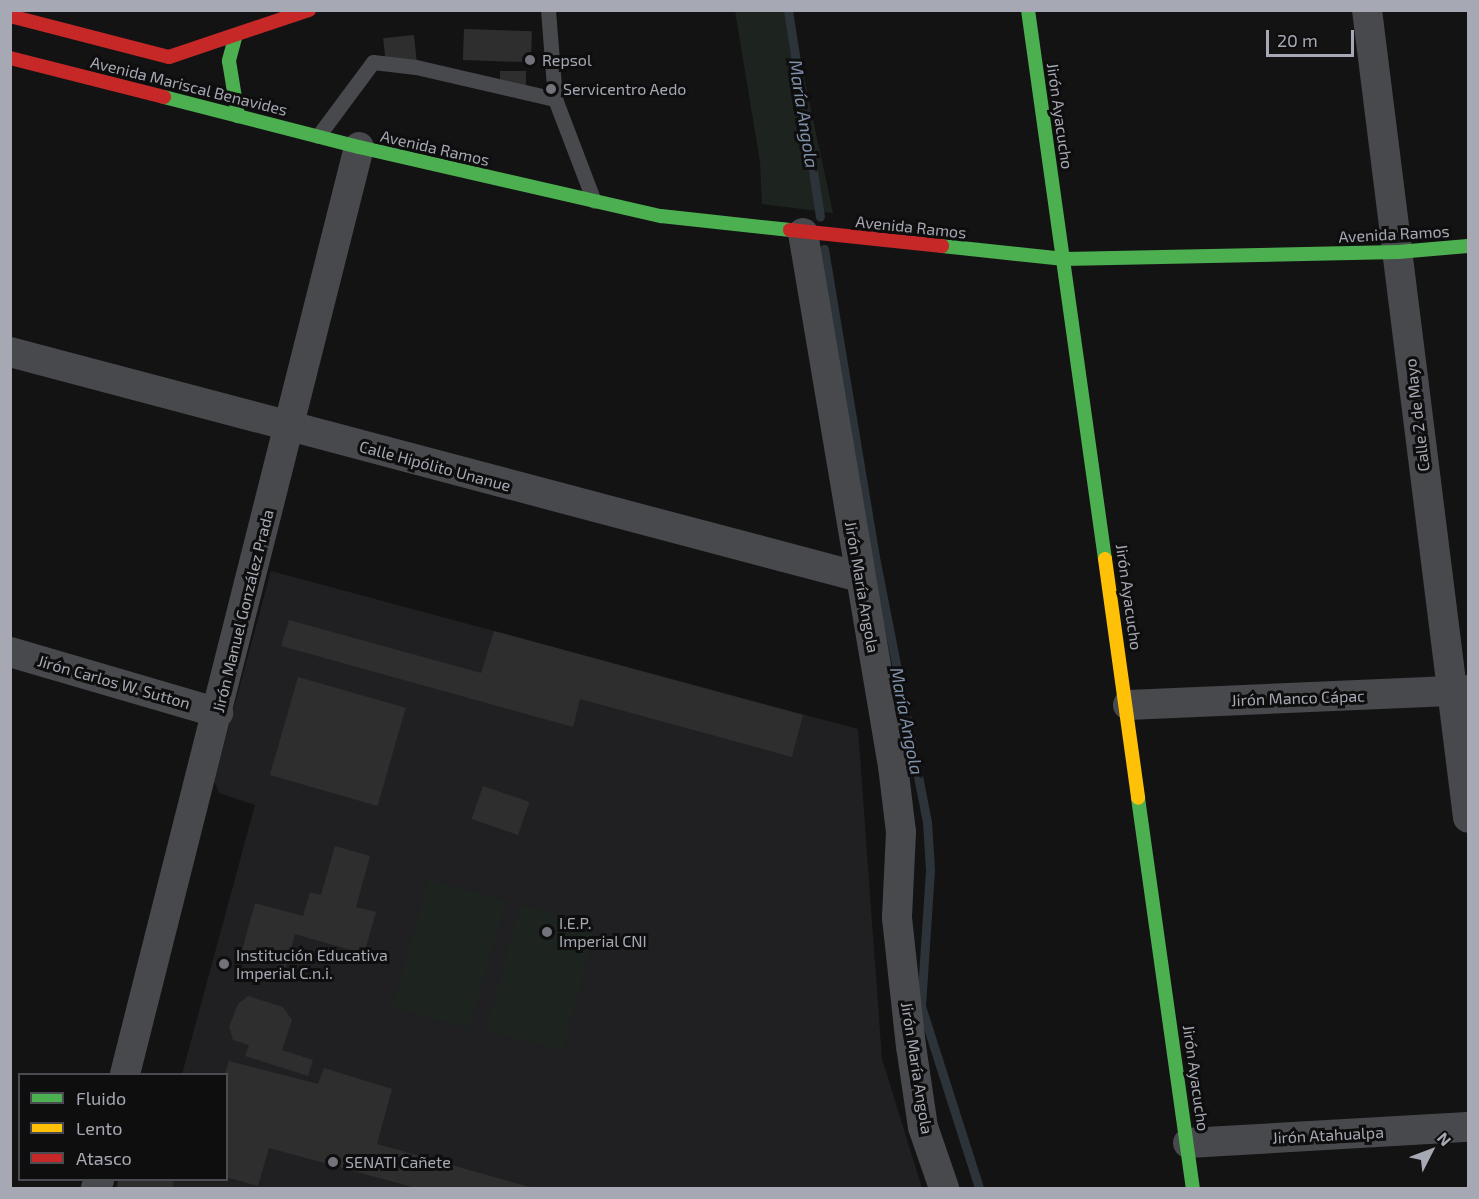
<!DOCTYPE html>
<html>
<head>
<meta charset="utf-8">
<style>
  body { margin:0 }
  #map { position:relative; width:1479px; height:1199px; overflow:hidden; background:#131314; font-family:"Exo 2",sans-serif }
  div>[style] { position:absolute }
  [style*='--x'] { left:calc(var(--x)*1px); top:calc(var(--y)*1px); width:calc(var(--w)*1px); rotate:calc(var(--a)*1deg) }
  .built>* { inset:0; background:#202022 }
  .green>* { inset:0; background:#1d231f; transform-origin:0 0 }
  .stream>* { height:9px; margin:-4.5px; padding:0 4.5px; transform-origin:4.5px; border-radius:4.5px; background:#2c3339 }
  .building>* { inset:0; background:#2e2e2f; transform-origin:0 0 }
  .lane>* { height:15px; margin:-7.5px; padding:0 7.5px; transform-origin:7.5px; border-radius:7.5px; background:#48494c }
  .street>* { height:30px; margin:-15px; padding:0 15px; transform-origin:15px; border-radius:15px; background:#48494c }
  .fast>* { height:14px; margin:-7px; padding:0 7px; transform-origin:7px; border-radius:7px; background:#4caf50 }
  .slow>* { height:14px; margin:-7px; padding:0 7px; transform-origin:7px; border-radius:7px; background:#ffc107 }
  .jam>* { height:14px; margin:-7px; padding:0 7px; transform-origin:7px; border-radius:7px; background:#c62828 }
  .dots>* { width:16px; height:16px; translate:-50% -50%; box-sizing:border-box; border:3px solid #0e0e0f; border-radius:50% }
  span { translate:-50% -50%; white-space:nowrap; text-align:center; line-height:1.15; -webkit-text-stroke:6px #0e0e0f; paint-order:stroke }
  .poi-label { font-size:16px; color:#a6a8b3 }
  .left { translate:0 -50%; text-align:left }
  .street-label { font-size:16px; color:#a6a8b3 }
  .water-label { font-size:18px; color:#8092ab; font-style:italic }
  .frame { position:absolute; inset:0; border:12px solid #a6a8b3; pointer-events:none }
  .legend { position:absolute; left:18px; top:1073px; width:210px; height:108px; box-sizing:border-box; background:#0e0e0f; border:2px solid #4b4c51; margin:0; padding:8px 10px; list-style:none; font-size:18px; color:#a6a8b3 }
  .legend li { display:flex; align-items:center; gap:12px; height:30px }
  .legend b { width:30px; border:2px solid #4b4c51 }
  .north { position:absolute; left:1401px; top:1121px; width:60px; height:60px; -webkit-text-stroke:4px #0e0e0f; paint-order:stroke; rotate:48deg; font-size:16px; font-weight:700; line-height:24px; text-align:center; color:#a6a8b3 }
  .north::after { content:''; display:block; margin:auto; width:21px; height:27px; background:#a6a8b3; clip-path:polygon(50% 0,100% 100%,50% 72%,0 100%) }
  .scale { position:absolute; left:1266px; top:30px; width:88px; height:27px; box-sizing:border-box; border:3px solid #a6a8b3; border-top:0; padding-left:8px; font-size:18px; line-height:21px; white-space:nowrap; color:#a6a8b3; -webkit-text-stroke:4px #0e0e0f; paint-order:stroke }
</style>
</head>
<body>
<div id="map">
  <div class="built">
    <div style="clip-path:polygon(271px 571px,858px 729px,882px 1059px,922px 1188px,115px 1188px,118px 1180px,226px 1180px,226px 1074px,182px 1074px,255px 805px,219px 793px,214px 781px)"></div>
  </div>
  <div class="green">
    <div style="clip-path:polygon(735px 11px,790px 11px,833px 213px,762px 204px,760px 162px)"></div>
    <div style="left:429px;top:879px;width:80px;height:133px;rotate:16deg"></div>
    <div style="left:520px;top:905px;width:79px;height:130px;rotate:15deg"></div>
  </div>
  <div class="stream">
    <div style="--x:788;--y:10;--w:209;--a:81.2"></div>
    <div style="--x:824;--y:249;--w:312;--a:80.6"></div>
    <div style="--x:875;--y:557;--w:270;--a:78.9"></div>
    <div style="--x:927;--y:822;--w:48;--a:86.4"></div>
    <div style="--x:930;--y:870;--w:136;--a:93.8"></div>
    <div style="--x:921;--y:1006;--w:191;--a:72.3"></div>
  </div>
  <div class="building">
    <div style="left:464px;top:29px;width:68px;height:31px;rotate:2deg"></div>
    <div style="left:414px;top:35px;width:29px;height:31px;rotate:84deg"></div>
    <div style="left:500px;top:71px;width:26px;height:22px"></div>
    <div style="clip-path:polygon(289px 620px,481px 673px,494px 631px,803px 715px,792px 757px,580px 699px,573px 727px,281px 646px)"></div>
    <div style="left:298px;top:677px;width:112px;height:102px;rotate:16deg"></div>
    <div style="left:483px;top:786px;width:49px;height:35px;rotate:19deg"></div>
    <div style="clip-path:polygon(335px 846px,370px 856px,356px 907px,376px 912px,364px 954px,295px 934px,286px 967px,241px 954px,255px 903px,303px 916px,310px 892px,321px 895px)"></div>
    <div style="clip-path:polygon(248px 996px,283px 1007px,292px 1020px,282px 1050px,313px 1060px,308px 1076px,245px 1056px,249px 1045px,233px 1040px,229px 1027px,238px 1004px)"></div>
    <div style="clip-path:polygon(229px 1061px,318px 1084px,324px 1068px,392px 1089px,377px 1144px,533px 1188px,416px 1188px,269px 1148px,258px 1186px,226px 1177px,225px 1074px)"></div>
    <div style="left:118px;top:1180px;width:55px;height:9px"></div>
  </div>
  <div class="lane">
    <div style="--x:548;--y:10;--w:89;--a:85.5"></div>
    <div style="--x:555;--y:99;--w:109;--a:69.1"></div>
    <div style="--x:318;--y:136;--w:92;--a:-53.4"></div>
    <div style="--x:373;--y:62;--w:43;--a:6.6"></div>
    <div style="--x:416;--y:67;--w:143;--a:13"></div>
  </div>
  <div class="street">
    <div style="--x:1367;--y:10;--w:814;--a:82.87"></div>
    <div style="--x:803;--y:233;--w:541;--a:80.42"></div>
    <div style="--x:893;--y:766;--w:66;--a:83.1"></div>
    <div style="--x:901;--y:832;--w:86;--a:92.7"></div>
    <div style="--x:897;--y:918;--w:129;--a:83.8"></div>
    <div style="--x:911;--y:1046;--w:82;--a:81.6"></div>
    <div style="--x:923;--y:1127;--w:65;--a:71"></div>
    <div style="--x:10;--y:352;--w:879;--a:14.83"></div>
    <div style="--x:10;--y:652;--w:217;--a:16.3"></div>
    <div style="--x:1128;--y:705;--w:340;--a:-2.5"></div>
    <div style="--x:125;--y:1074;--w:956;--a:-75.83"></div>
    <div style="--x:1188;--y:1143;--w:280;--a:-3.3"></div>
    <div style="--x:96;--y:1188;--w:9;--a:-69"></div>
  </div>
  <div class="fast">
    <div style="--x:1028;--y:10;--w:554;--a:82.02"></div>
    <div style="--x:235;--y:38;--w:24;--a:105"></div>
    <div style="--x:229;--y:61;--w:56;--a:80.7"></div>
    <div style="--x:164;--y:97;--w:201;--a:14.4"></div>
    <div style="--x:359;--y:147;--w:310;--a:12.9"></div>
    <div style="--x:661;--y:216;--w:130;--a:6.2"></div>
    <div style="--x:942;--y:246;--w:123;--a:6.1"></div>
    <div style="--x:1064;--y:259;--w:334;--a:-1.2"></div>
    <div style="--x:1398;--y:252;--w:70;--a:-4.9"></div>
    <div style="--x:1138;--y:798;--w:394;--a:82"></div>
  </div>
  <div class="slow">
    <div style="--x:1105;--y:559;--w:241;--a:82.1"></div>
  </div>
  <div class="jam">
    <div style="--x:10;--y:16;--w:164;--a:14.5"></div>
    <div style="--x:169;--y:57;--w:148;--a:-18.6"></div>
    <div style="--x:10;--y:58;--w:159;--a:14.2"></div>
    <div style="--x:790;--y:230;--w:153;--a:6"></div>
  </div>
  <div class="dots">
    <div style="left:530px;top:60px;background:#73747b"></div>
    <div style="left:551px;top:89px;background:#73747b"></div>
    <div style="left:547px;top:932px;background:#73747b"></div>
    <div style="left:224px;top:964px;background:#73747b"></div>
    <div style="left:333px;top:1162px;background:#73747b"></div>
  </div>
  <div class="poi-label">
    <span class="left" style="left:542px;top:60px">Repsol</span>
    <span class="left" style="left:563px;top:89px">Servicentro Aedo</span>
    <span class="left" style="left:559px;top:932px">I.E.P.<br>Imperial CNI</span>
    <span class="left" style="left:236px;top:964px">Institución Educativa<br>Imperial C.n.i.</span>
    <span class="left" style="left:345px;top:1162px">SENATI Cañete</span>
  </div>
  <div class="street-label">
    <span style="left:189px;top:86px;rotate:14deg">Avenida Mariscal Benavides</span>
    <span style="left:1060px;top:116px;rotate:82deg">Jirón Ayacucho</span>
    <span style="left:435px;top:148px;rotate:13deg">Avenida Ramos</span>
    <span style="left:911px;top:227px;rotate:6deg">Avenida Ramos</span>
    <span style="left:1394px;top:234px;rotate:-3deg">Avenida Ramos</span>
    <span style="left:1417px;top:415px;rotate:-97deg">Calle 2 de Mayo</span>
    <span style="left:435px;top:466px;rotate:15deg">Calle Hipólito Unanue</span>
    <span style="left:862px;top:587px;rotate:80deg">Jirón María Angola</span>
    <span style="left:1129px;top:597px;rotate:82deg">Jirón Ayacucho</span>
    <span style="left:243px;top:611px;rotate:-76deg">Jirón Manuel González Prada</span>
    <span style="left:114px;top:682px;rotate:16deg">Jirón Carlos W. Sutton</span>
    <span style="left:1298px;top:698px;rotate:-2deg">Jirón Manco Cápac</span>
    <span style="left:917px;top:1068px;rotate:81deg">Jirón María Angola</span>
    <span style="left:1196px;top:1078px;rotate:82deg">Jirón Ayacucho</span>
    <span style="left:1328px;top:1135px;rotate:-3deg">Jirón Atahualpa</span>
  </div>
  <div class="water-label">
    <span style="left:804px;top:114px;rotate:81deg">María Angola</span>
    <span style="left:907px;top:721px;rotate:79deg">María Angola</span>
  </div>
  <div class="frame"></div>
  <ul class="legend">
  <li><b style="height:8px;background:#4caf50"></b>Fluido</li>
  <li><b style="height:8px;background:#ffc107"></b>Lento</li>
  <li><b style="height:8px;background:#c62828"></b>Atasco</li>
  </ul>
  <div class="north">N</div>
  <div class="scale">20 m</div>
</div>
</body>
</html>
